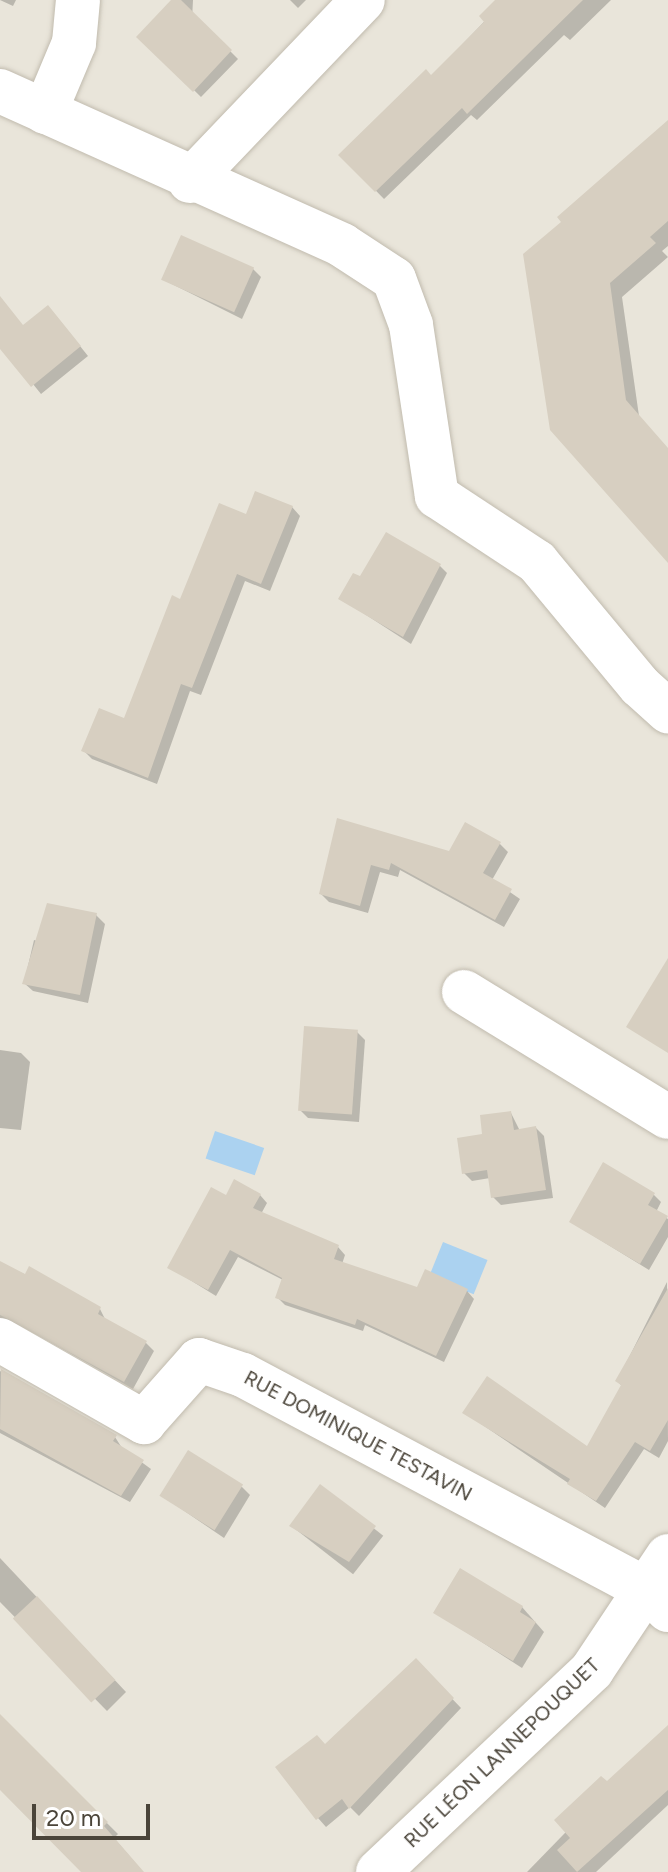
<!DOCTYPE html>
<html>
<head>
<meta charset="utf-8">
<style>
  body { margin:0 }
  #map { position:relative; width:668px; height:1872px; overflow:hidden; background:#f6f3ec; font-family:Figtree,sans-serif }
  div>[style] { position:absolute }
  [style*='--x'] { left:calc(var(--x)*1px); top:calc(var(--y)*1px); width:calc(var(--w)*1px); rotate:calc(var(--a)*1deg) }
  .residential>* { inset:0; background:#e9e5da; transform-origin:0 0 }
  .water>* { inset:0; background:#abd2f0; transform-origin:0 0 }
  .shadow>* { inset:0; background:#0003; transform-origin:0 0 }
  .building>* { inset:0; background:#d7cfc1; transform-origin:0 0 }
  .roads { filter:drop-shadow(0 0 2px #c1bbae) drop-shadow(0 0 2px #c1bbae) }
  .minor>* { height:44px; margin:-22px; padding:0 22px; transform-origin:22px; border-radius:22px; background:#fff }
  span { translate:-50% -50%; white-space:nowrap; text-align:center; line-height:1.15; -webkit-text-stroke:8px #fff; paint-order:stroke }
  .street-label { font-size:20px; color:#4a4439 }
  .scale { position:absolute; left:32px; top:1804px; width:118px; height:36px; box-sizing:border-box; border:4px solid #4a4439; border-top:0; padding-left:10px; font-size:24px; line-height:28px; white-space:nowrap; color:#4a4439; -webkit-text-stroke:6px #fff; paint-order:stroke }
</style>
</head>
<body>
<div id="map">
  <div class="residential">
    <div style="left:0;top:0;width:668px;height:1872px"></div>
  </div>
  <div class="water">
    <div style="left:215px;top:1131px;width:52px;height:29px;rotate:19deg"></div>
    <div style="left:443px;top:1242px;width:48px;height:37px;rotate:22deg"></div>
  </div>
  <div class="shadow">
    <div style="clip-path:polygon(0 0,16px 0,13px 6px)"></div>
    <div style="clip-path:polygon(173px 0,193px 0,192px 20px,195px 16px,238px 59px,201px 97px,139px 36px)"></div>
    <div style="clip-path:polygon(290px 0,306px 0,298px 8px)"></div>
    <div style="clip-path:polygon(505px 0,611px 0,570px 40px,564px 35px,477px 120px,471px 115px,384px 199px,341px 155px,431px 77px)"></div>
    <div style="clip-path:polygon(668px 148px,668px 246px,662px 251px,668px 257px,622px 297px,639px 416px,668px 449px,668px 558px,526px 255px)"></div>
    <div style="clip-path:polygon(253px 269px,261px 277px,242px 319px,164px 280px)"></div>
    <div style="clip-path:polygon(0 307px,24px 327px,56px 316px,88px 356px,41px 394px,0 343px)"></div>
    <div style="clip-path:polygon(292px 507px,300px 516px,270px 591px,245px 581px,201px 695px,190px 691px,157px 784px,92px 759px,84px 751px,125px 720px,181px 601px,247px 517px)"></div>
    <div style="clip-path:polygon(439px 565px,447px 573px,411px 644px,340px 598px,360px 579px)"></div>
    <div style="clip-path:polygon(339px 820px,450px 853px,499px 843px,508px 852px,492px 880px,520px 899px,504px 927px,400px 870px,398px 877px,380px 872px,368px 913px,329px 902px,321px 894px)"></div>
    <div style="clip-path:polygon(96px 915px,105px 924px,88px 1003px,33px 991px,24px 983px,34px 940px,41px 942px)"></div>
    <div style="clip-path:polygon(357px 1032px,365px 1040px,359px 1122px,308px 1118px,300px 1110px)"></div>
    <div style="clip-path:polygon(0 1050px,21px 1053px,30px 1062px,21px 1130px,0 1128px)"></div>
    <div style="clip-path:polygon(511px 1113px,520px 1131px,536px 1128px,544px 1136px,553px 1198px,501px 1205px,493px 1197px,490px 1178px,472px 1181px,464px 1173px,485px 1136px)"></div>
    <div style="clip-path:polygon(653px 1194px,661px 1202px,656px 1212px,668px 1219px,668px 1237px,649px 1270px,571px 1222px)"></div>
    <div style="clip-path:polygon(260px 1195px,267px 1203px,261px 1214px,338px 1247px,345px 1255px,342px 1264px,418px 1289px,467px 1291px,474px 1299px,444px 1362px,365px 1325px,363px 1331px,285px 1305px,277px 1297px,283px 1280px,238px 1257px,216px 1296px,169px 1267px,227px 1197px)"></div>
    <div style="clip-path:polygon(0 1263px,100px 1309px,106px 1321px,146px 1343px,154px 1351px,133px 1389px,22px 1326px,8px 1322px,0 1327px)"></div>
    <div style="clip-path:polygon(667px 1282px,668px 1441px,659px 1458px,644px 1449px,605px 1508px,465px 1413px,587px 1449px,622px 1386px,617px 1381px)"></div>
    <div style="clip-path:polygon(0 1371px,115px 1437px,122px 1448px,151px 1469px,130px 1502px,0 1433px)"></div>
    <div style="clip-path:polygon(242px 1487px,250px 1495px,224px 1538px,161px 1495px)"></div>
    <div style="left:321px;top:1487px;width:79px;height:49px;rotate:38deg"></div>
    <div style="clip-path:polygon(0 1558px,126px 1692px,107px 1711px,0 1602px)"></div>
    <div style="clip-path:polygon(522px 1607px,544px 1632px,522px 1668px,435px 1612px)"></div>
    <div style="clip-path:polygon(416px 1661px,461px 1708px,359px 1816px,350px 1807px,326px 1827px,318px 1818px,326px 1746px)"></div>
    <div style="clip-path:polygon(0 1717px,118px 1834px,114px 1838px,143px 1872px,84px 1872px,0 1787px)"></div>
    <div style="clip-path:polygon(668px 1727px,668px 1805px,596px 1872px,527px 1872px)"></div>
  </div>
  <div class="building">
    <div style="clip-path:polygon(171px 0,181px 0,232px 50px,193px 92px,136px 37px)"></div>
    <div style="clip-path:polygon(495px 0,583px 0,467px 114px,462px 108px,375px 192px,338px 155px,426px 69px,431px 75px,484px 22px,479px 16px)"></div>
    <div style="clip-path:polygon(668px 120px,668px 221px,650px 237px,656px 243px,610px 283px,626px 400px,668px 448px,668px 563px,550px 430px,523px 254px,561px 222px,557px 217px)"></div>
    <div style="left:181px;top:235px;width:80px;height:49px;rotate:24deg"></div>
    <div style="clip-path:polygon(0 296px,23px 325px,48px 305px,81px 346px,31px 387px,0 349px)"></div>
    <div style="clip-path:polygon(255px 491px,293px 506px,261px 584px,237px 574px,192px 688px,181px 684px,148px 778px,81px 751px,99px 708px,124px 718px,172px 595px,180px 599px,219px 503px,246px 514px)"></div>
    <div style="clip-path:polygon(386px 532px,441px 564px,403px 637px,338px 599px,353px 573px,360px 576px)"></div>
    <div style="clip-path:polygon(337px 818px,449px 851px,465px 822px,501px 842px,483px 873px,512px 889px,495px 920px,391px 863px,389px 870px,371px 865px,360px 906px,319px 894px)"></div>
    <div style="clip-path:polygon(47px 903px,97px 913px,80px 995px,22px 984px)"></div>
    <div style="clip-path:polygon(668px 958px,668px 1053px,626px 1027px)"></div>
    <div style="left:304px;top:1026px;width:54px;height:85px;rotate:4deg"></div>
    <div style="clip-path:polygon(511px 1111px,514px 1130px,536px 1126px,546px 1190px,491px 1198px,487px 1170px,462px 1174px,457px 1138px,482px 1134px,480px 1115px)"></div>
    <div style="clip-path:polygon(603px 1162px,655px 1193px,648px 1205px,668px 1216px,640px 1264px,569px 1222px)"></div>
    <div style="clip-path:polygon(234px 1179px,261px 1194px,253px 1208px,339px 1245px,334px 1259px,417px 1287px,425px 1269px,468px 1289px,436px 1356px,357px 1319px,355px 1325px,275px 1298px,282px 1278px,230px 1250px,208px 1290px,167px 1268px,211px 1187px,226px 1195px)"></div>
    <div style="clip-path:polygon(0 1261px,25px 1274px,29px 1266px,101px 1307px,98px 1314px,147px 1341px,124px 1382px,0 1315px)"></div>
    <div style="clip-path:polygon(668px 1288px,668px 1420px,650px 1451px,635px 1442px,596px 1501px,567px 1484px,570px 1479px,462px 1413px,487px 1376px,587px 1446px,621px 1385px,615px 1381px)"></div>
    <div style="clip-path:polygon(1px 1369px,117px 1435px,113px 1441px,144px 1460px,121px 1496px,0 1429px)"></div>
    <div style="left:188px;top:1450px;width:65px;height:54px;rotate:32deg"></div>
    <div style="clip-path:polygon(320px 1484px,376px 1526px,349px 1562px,289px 1526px)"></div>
    <div style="clip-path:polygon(460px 1568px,523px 1606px,520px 1612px,536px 1622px,513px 1661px,433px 1613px)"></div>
    <div style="left:37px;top:1596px;width:115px;height:33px;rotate:47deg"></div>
    <div style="clip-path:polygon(416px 1658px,454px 1698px,349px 1809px,342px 1799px,316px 1820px,275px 1767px,317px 1735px,325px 1744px)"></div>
    <div style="clip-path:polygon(0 1714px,108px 1822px,104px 1826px,144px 1872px,81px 1872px,0 1790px)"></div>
    <div style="clip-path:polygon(668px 1725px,668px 1790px,577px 1872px,557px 1850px,570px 1838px,554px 1820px,601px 1776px,607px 1781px)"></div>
  </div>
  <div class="roads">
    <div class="minor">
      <div style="--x:0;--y:91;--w:375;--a:24.2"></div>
      <div style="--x:342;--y:245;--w:62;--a:33.2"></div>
      <div style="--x:394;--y:279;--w:49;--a:69.7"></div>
      <div style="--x:411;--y:325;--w:173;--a:81.4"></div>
      <div style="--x:437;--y:496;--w:120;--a:33.4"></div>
      <div style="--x:537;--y:562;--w:161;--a:50.3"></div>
      <div style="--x:640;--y:686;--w:38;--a:42"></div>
      <div style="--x:45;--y:112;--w:75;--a:-67.2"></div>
      <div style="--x:74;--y:43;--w:43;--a:-84.7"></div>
      <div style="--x:190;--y:181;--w:250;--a:-46.3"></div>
      <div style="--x:464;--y:992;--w:239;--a:31.5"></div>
      <div style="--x:0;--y:1340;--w:166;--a:29.7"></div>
      <div style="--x:144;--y:1422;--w:83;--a:-48.4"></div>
      <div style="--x:199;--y:1360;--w:46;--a:18.8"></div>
      <div style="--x:243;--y:1375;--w:460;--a:28"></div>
      <div style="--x:649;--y:1591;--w:27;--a:45"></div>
      <div style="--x:378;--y:1872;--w:294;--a:-43.3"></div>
      <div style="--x:592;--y:1670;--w:137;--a:-56.3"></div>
    </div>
  </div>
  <div class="street-label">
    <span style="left:358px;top:1436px;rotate:28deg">RUE DOMINIQUE TESTAVIN</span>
    <span style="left:502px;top:1753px;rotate:-44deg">RUE LÉON LANNEPOUQUET</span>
  </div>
  <div class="scale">20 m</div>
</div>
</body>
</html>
